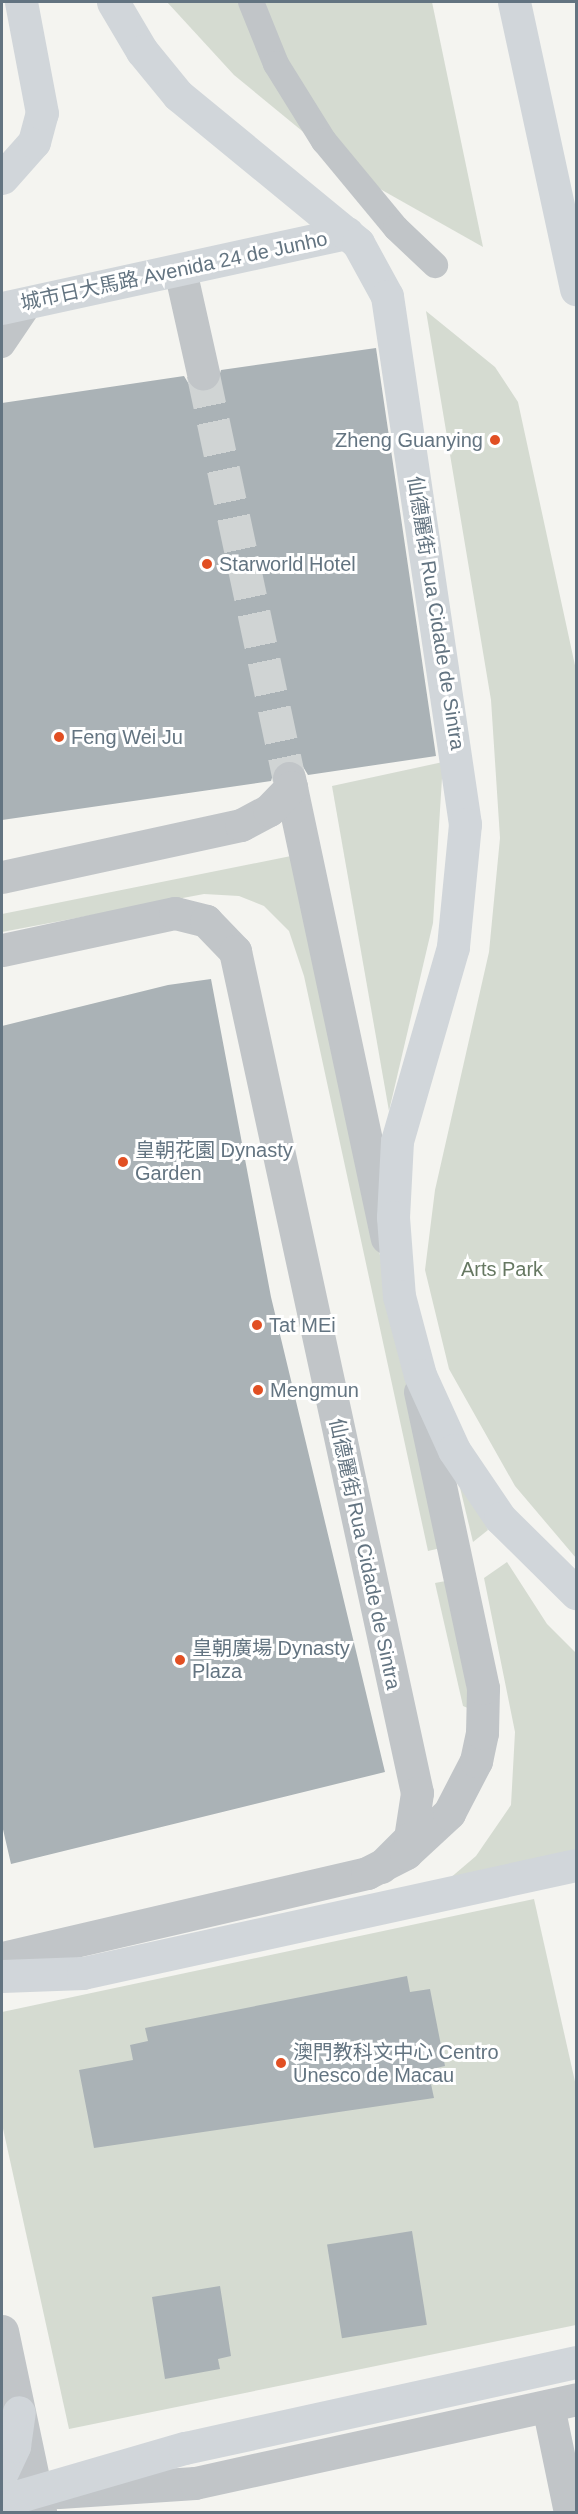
<!DOCTYPE html>
<html>
<head>
<meta charset="utf-8">
<style>
  body { margin:0 }
  #map { position:relative; width:578px; height:2514px; overflow:hidden; background:#f4f4f0; font-family:Helvetica,"Noto Sans SC",sans-serif }
  div>[style] { position:absolute }
  [style*='--x'] { left:calc(var(--x)*1px); top:calc(var(--y)*1px); width:calc(var(--w)*1px); rotate:calc(var(--a)*1deg) }
  .green>* { inset:0; background:#d5dbd1 }
  .building>* { inset:0; background:#aab2b6; transform-origin:0 0 }
  .street-tunnel>* { height:33px; margin-top:-16.5px; transform-origin:0; background:repeating-linear-gradient(90deg,#d0d4d4 0 33px,transparent 0 49px) }
  .lane>* { height:26px; margin:-13px; padding:0 13px; transform-origin:13px; border-radius:13px; background:#c1c5c8 }
  .street>* { height:33px; margin:-16.5px; padding:0 16.5px; transform-origin:16.5px; border-radius:16.5px; background:#c1c5c8 }
  .secondary>* { height:33px; margin:-16.5px; padding:0 16.5px; transform-origin:16.5px; border-radius:16.5px; background:#d1d6da }
  .primary>* { height:33px; margin:-16.5px; padding:0 16.5px; transform-origin:16.5px; border-radius:16.5px; background:#d1d6da }
  .dots>* { width:16px; height:16px; translate:-50% -50%; box-sizing:border-box; border:3px solid #fff; border-radius:50% }
  span { translate:-50% -50%; white-space:nowrap; text-align:center; line-height:1.15; -webkit-text-stroke:6px #fff; paint-order:stroke }
  .street-label { font-size:20px; color:#637481 }
  .poi-label { font-size:20px; color:#637481 }
  .right { translate:-100% -50%; text-align:right }
  .left { translate:0 -50%; text-align:left }
  .park-label { font-size:20px; color:#667862 }
  .frame { position:absolute; inset:0; border:3px solid #637481; pointer-events:none }
</style>
</head>
<body>
<div id="map">
  <div class="green">
    <div style="clip-path:polygon(167px 2px,432px 2px,483px 247px,357px 176px,234px 75px)"></div>
    <div style="clip-path:polygon(426px 311px,495px 367px,518px 402px,576px 670px,576px 1558px,515px 1486px,449px 1369px,425px 1270px,435px 1190px,489px 952px,500px 838px,491px 700px)"></div>
    <div style="clip-path:polygon(443px 762px,433px 923px,389px 1111px,332px 786px)"></div>
    <div style="clip-path:polygon(291px 856px,445px 1547px,428px 1551px,304px 976px,289px 931px,264px 906px,239px 896px,204px 894px,2px 932px,2px 914px)"></div>
    <div style="clip-path:polygon(462px 1473px,488px 1530px,473px 1542px,457px 1475px)"></div>
    <div style="clip-path:polygon(507px 1562px,547px 1624px,576px 1653px,576px 1858px,442px 1885px,476px 1856px,511px 1805px,515px 1732px,484px 1578px)"></div>
    <div style="clip-path:polygon(451px 1580px,470px 1709px,463px 1706px,435px 1583px)"></div>
    <div style="clip-path:polygon(534px 1899px,576px 2086px,576px 2325px,69px 2429px,2px 2124px,2px 2012px)"></div>
  </div>
  <div class="building">
    <div style="clip-path:polygon(376px 348px,436px 756px,308px 775px,302px 765px,286px 760px,276px 765px,271px 781px,2px 820px,2px 403px,184px 376px,190px 386px,207px 391px,216px 386px,221px 370px)"></div>
    <div style="clip-path:polygon(211px 979px,271px 1297px,385px 1772px,11px 1864px,2px 1825px,2px 1026px,168px 985px)"></div>
    <div style="clip-path:polygon(407px 1976px,410px 1992px,430px 1989px,445px 2066px,428px 2070px,434px 2098px,94px 2148px,79px 2070px,133px 2060px,130px 2045px,148px 2041px,145px 2028px)"></div>
    <div style="left:412px;top:2231px;width:95px;height:86px;rotate:81deg"></div>
    <div style="clip-path:polygon(220px 2286px,231px 2356px,218px 2359px,220px 2369px,165px 2379px,152px 2297px)"></div>
  </div>
  <div class="street-tunnel">
    <div style="--x:203;--y:373;--w:414;--a:78"></div>
  </div>
  <div class="lane">
    <div style="--x:251;--y:2;--w:67;--a:68"></div>
    <div style="--x:276;--y:64;--w:91;--a:58.1"></div>
    <div style="--x:324;--y:141;--w:113;--a:50.4"></div>
    <div style="--x:396;--y:228;--w:54;--a:43.5"></div>
    <div style="--x:2;--y:345;--w:52;--a:-56"></div>
  </div>
  <div class="street">
    <div style="--x:180;--y:270;--w:106;--a:77.4"></div>
    <div style="--x:289;--y:778;--w:470;--a:78"></div>
    <div style="--x:2;--y:877;--w:245;--a:-12.3"></div>
    <div style="--x:241;--y:825;--w:32;--a:-28"></div>
    <div style="--x:269;--y:810;--w:32;--a:-46"></div>
    <div style="--x:2;--y:950;--w:177;--a:-12.1"></div>
    <div style="--x:175;--y:913;--w:32;--a:14"></div>
    <div style="--x:206;--y:921;--w:42;--a:46"></div>
    <div style="--x:235;--y:951;--w:861;--a:77.8"></div>
    <div style="--x:417;--y:1793;--w:46;--a:98.8"></div>
    <div style="--x:410;--y:1838;--w:41;--a:135"></div>
    <div style="--x:2;--y:1958;--w:375;--a:-13.1"></div>
    <div style="--x:367;--y:1873;--w:44;--a:-27.1"></div>
    <div style="--x:406;--y:1853;--w:59;--a:-42.9"></div>
    <div style="--x:449;--y:1813;--w:59;--a:-62.6"></div>
    <div style="--x:476;--y:1761;--w:29;--a:-78"></div>
    <div style="--x:482;--y:1733;--w:45;--a:-88.7"></div>
    <div style="--x:483;--y:1688;--w:303;--a:-102"></div>
    <div style="--x:2;--y:2331;--w:185;--a:78.1"></div>
    <div style="--x:548;--y:2406;--w:108;--a:78.3"></div>
    <div style="--x:59;--y:2492;--w:136;--a:-3.8"></div>
    <div style="--x:195;--y:2483;--w:390;--a:-12.4"></div>
  </div>
  <div class="secondary">
    <div style="--x:2;--y:178;--w:48;--a:-48.4"></div>
    <div style="--x:34;--y:142;--w:30;--a:-75"></div>
    <div style="--x:42;--y:113;--w:113;--a:-100.7"></div>
    <div style="--x:2;--y:308;--w:353;--a:-12.3"></div>
    <div style="--x:2;--y:1976;--w:81;--a:-2.1"></div>
    <div style="--x:83;--y:1973;--w:505;--a:-12.36"></div>
    <div style="--x:2;--y:2472;--w:29;--a:-65"></div>
    <div style="--x:14;--y:2446;--w:34;--a:-82"></div>
    <div style="--x:2;--y:2501;--w:191;--a:-16.2"></div>
    <div style="--x:185;--y:2448;--w:400;--a:-12.4"></div>
  </div>
  <div class="primary">
    <div style="--x:113;--y:2;--w:57;--a:59.4"></div>
    <div style="--x:142;--y:51;--w:57;--a:50.7"></div>
    <div style="--x:178;--y:95;--w:233;--a:39.4"></div>
    <div style="--x:358;--y:243;--w:60;--a:61.3"></div>
    <div style="--x:387;--y:296;--w:534;--a:81.6"></div>
    <div style="--x:465;--y:824;--w:124;--a:95.6"></div>
    <div style="--x:453;--y:947;--w:202;--a:106.1"></div>
    <div style="--x:397;--y:1141;--w:76;--a:93"></div>
    <div style="--x:393;--y:1217;--w:79;--a:85.7"></div>
    <div style="--x:399;--y:1296;--w:82;--a:75.1"></div>
    <div style="--x:420;--y:1375;--w:82;--a:65.6"></div>
    <div style="--x:454;--y:1450;--w:82;--a:55.9"></div>
    <div style="--x:500;--y:1518;--w:107;--a:44.6"></div>
    <div style="--x:514;--y:2;--w:294;--a:77.8"></div>
  </div>
  <div class="dots">
    <div style="left:495px;top:440px;background:#e14f23"></div>
    <div style="left:207px;top:564px;background:#e14f23"></div>
    <div style="left:59px;top:737px;background:#e14f23"></div>
    <div style="left:123px;top:1162px;background:#e14f23"></div>
    <div style="left:257px;top:1325px;background:#e14f23"></div>
    <div style="left:258px;top:1390px;background:#e14f23"></div>
    <div style="left:180px;top:1660px;background:#e14f23"></div>
    <div style="left:281px;top:2063px;background:#e14f23"></div>
  </div>
  <div class="street-label">
    <span style="left:174px;top:271px;rotate:-12deg">城市日大馬路 Avenida 24 de Junho</span>
    <span style="left:436px;top:613px;rotate:81deg">仙德麗街 Rua Cidade de Sintra</span>
    <span style="left:365px;top:1554px;rotate:78deg">仙德麗街 Rua Cidade de Sintra</span>
  </div>
  <div class="poi-label">
    <span class="right" style="left:483px;top:440px">Zheng Guanying</span>
    <span class="left" style="left:219px;top:564px">Starworld Hotel</span>
    <span class="left" style="left:71px;top:737px">Feng Wei Ju</span>
    <span class="left" style="left:135px;top:1162px">皇朝花園 Dynasty<br>Garden</span>
    <span class="left" style="left:269px;top:1325px">Tat MEi</span>
    <span class="left" style="left:270px;top:1390px">Mengmun</span>
    <span class="left" style="left:192px;top:1660px">皇朝廣場 Dynasty<br>Plaza</span>
    <span class="left" style="left:293px;top:2064px">澳門教科文中心 Centro<br>Unesco de Macau</span>
  </div>
  <div class="park-label">
    <span style="left:502px;top:1269px">Arts Park</span>
  </div>
  <div class="frame"></div>
</div>
</body>
</html>
